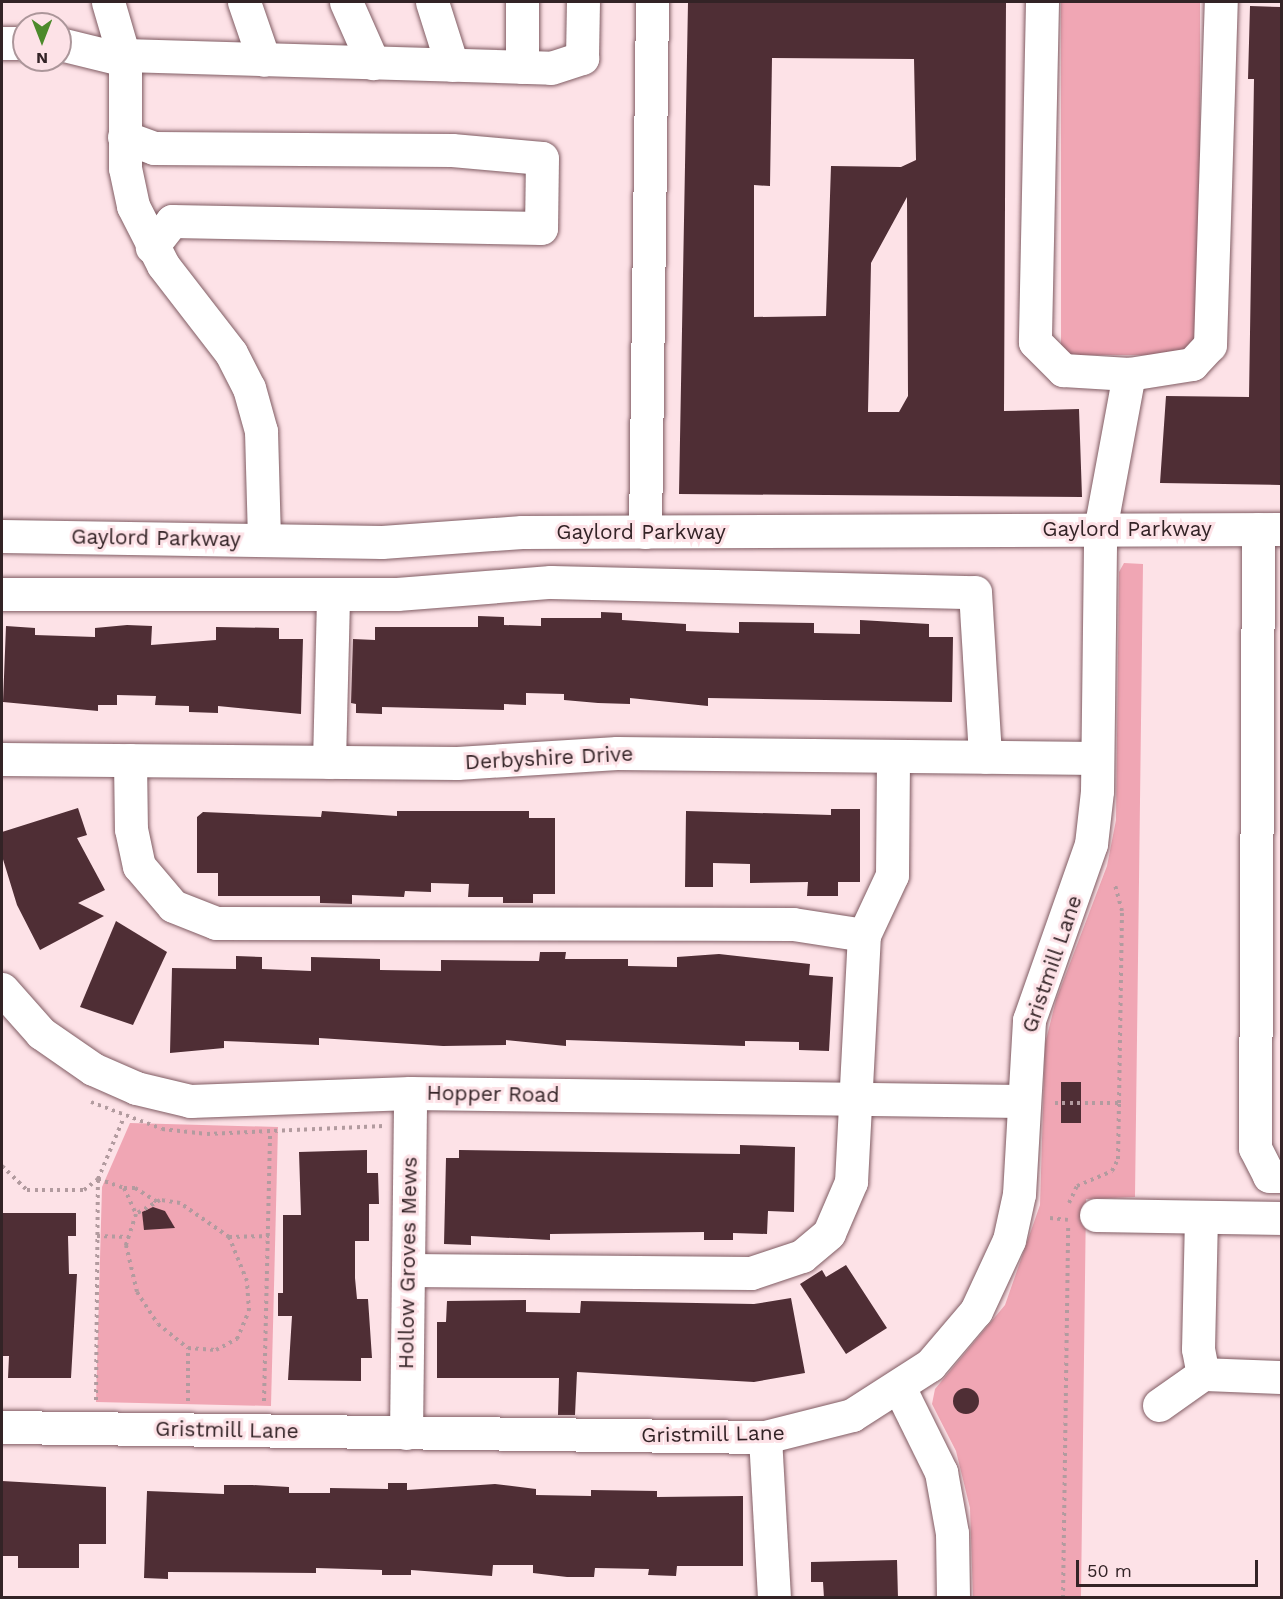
<!DOCTYPE html>
<html>
<head>
<meta charset="utf-8">
<style>
  body { margin:0 }
  #map { position:relative; width:1283px; height:1599px; overflow:hidden; background:#fde2e7; font-family:"Work Sans",sans-serif }
  div>[style] { position:absolute }
  [style*='--x'] { left:calc(var(--x)*1px); top:calc(var(--y)*1px); width:calc(var(--w)*1px); rotate:calc(var(--a)*1deg) }
  .green>* { inset:0; background:#f0a6b4; transform-origin:0 0 }
  .building>* { inset:0; background:#4f2e35; transform-origin:0 0 }
  .round { border-radius:50% }
  .path>* { height:4px; margin-top:-2px; transform-origin:0; background:repeating-linear-gradient(90deg,#b29b9f 0 3px,transparent 0 7.5px) }
  .roads { filter:drop-shadow(0 0 2px #805c63) drop-shadow(0 0 2px #805c63) }
  .minor>* { height:33px; margin:-16.5px; padding:0 16.5px; transform-origin:16.5px; border-radius:16.5px; background:#fff }
  span { translate:-50% -50%; white-space:nowrap; text-align:center; line-height:1.15; -webkit-text-stroke:6px #fde2e7; paint-order:stroke }
  .street-label { font-size:21px; color:#332326 }
  .frame { position:absolute; inset:0; border:3px solid #332326; pointer-events:none }
  .north { position:absolute; left:12px; top:12px; width:60px; height:60px; box-sizing:border-box; background:#fde2e7; border:2px solid #ac969a; border-radius:50%; rotate:180deg; font-size:16px; font-weight:700; line-height:24px; text-align:center; color:#332326 }
  .north::after { content:''; display:block; margin:auto; width:21px; height:27px; background:#4c8a2b; clip-path:polygon(50% 0,100% 100%,50% 72%,0 100%) }
  .scale { position:absolute; left:1076px; top:1560px; width:182px; height:27px; box-sizing:border-box; border:3px solid #332326; border-top:0; padding-left:8px; font-size:18px; line-height:21px; white-space:nowrap; color:#332326; -webkit-text-stroke:4px #fde2e7; paint-order:stroke }
</style>
</head>
<body>
<div id="map">
  <div class="green">
    <div style="left:1061px;top:2px;width:139px;height:353px"></div>
    <div style="clip-path:polygon(1124px 563px,1143px 564px,1135px 1197px,1086px 1199px,1081px 1597px,973px 1597px,970px 1508px,956px 1451px,932px 1404px,935px 1389px,1005px 1305px,1040px 1205px,1045px 1044px,1056px 1000px,1107px 866px,1116px 820px,1119px 572px)"></div>
    <div style="clip-path:polygon(130px 1123px,278px 1127px,271px 1406px,96px 1402px,102px 1187px)"></div>
  </div>
  <div class="building">
    <div style="clip-path:polygon(evenodd,688px 2px,1006px 2px,1004px 411px,1079px 409px,1082px 497px,679px 494px,688px 2px,772px 58px,914px 59px,916px 160px,901px 167px,831px 166px,826px 316px,754px 317px,754px 185px,770px 186px,772px 58px,688px 2px,907px 197px,908px 396px,899px 412px,868px 412px,871px 263px,907px 197px)"></div>
    <div style="clip-path:polygon(1250px 6px,1281px 7px,1281px 485px,1160px 483px,1166px 396px,1249px 397px,1254px 79px,1248px 79px)"></div>
    <div style="clip-path:polygon(601px 612px,622px 613px,622px 620px,686px 624px,686px 631px,739px 633px,739px 622px,814px 623px,814px 633px,860px 634px,860px 620px,929px 624px,929px 637px,953px 637px,952px 702px,708px 698px,708px 706px,630px 698px,630px 704px,598px 703px,564px 700px,564px 694px,526px 693px,526px 705px,504px 704px,504px 710px,382px 707px,382px 714px,356px 713px,356px 704px,351px 703px,353px 639px,375px 640px,375px 627px,478px 627px,478px 616px,504px 617px,504px 625px,541px 626px,541px 618px,601px 618px)"></div>
    <div style="clip-path:polygon(127px 625px,152px 626px,151px 645px,216px 640px,216px 627px,279px 628px,279px 639px,303px 639px,301px 714px,218px 706px,218px 713px,189px 712px,189px 706px,155px 705px,156px 696px,117px 695px,117px 705px,98px 705px,98px 711px,3px 702px,6px 626px,35px 628px,35px 635px,95px 637px,95px 628px)"></div>
    <div style="clip-path:polygon(78px 808px,87px 835px,77px 838px,105px 890px,78px 903px,104px 916px,40px 950px,17px 905px,2px 856px,2px 832px)"></div>
    <div style="clip-path:polygon(831px 809px,860px 809px,860px 882px,838px 882px,838px 896px,807px 896px,808px 882px,750px 883px,750px 864px,713px 863px,713px 887px,685px 887px,686px 811px,831px 815px)"></div>
    <div style="clip-path:polygon(322px 811px,397px 816px,397px 811px,529px 811px,529px 818px,555px 818px,555px 894px,533px 894px,533px 903px,503px 903px,503px 897px,468px 897px,469px 884px,431px 883px,431px 892px,405px 891px,404px 897px,352px 895px,352px 904px,320px 903px,320px 896px,218px 896px,218px 873px,197px 873px,197px 817px,203px 812px,321px 817px)"></div>
    <div style="clip-path:polygon(116px 921px,167px 952px,133px 1025px,80px 1007px)"></div>
    <div style="clip-path:polygon(540px 952px,566px 952px,565px 959px,628px 959px,628px 966px,677px 967px,677px 957px,719px 954px,810px 964px,809px 975px,833px 977px,829px 1051px,799px 1050px,799px 1042px,745px 1041px,745px 1046px,566px 1040px,566px 1046px,506px 1040px,506px 1045px,443px 1046px,319px 1038px,319px 1045px,224px 1041px,224px 1048px,170px 1053px,172px 968px,236px 969px,236px 956px,262px 957px,262px 969px,311px 971px,311px 957px,380px 959px,380px 970px,441px 971px,441px 960px,539px 961px)"></div>
    <div style="left:1061px;top:1082px;width:20px;height:41px"></div>
    <div style="clip-path:polygon(740px 1145px,795px 1147px,794px 1212px,768px 1211px,767px 1234px,733px 1233px,733px 1240px,704px 1240px,704px 1232px,550px 1234px,550px 1240px,471px 1236px,471px 1245px,444px 1244px,446px 1158px,459px 1158px,459px 1150px,740px 1154px)"></div>
    <div style="clip-path:polygon(367px 1150px,367px 1173px,378px 1173px,379px 1204px,369px 1204px,369px 1241px,355px 1241px,355px 1278px,357px 1299px,368px 1299px,372px 1358px,361px 1358px,361px 1381px,288px 1380px,292px 1316px,278px 1316px,278px 1293px,283px 1293px,283px 1215px,301px 1215px,299px 1152px)"></div>
    <div style="clip-path:polygon(153px 1207px,165px 1211px,175px 1228px,144px 1230px,142px 1212px)"></div>
    <div style="clip-path:polygon(3px 1213px,76px 1213px,76px 1236px,68px 1236px,69px 1274px,77px 1274px,71px 1378px,8px 1378px,9px 1356px,2px 1356px)"></div>
    <div style="clip-path:polygon(846px 1265px,887px 1328px,846px 1354px,800px 1284px,822px 1270px,826px 1277px)"></div>
    <div style="clip-path:polygon(791px 1298px,805px 1373px,754px 1382px,577px 1372px,575px 1415px,558px 1415px,559px 1378px,437px 1378px,437px 1322px,446px 1322px,447px 1301px,526px 1300px,526px 1312px,580px 1313px,581px 1301px,754px 1304px)"></div>
    <div class="round" style="left:953px;top:1388px;width:26px;height:26px"></div>
    <div style="clip-path:polygon(2px 1481px,106px 1487px,106px 1544px,79px 1544px,79px 1568px,18px 1568px,18px 1556px,2px 1556px)"></div>
    <div style="clip-path:polygon(388px 1483px,407px 1483px,407px 1490px,495px 1484px,536px 1489px,536px 1495px,591px 1496px,591px 1490px,657px 1491px,657px 1497px,743px 1496px,743px 1566px,677px 1566px,676px 1576px,648px 1575px,649px 1569px,595px 1568px,594px 1577px,567px 1577px,533px 1573px,533px 1565px,493px 1565px,492px 1576px,411px 1570px,411px 1575px,382px 1575px,382px 1570px,316px 1568px,316px 1573px,168px 1572px,168px 1579px,144px 1578px,147px 1491px,224px 1494px,224px 1485px,252px 1485px,289px 1487px,289px 1493px,330px 1493px,330px 1488px,388px 1489px)"></div>
    <div style="clip-path:polygon(897px 1560px,898px 1598px,824px 1598px,823px 1582px,811px 1582px,811px 1562px)"></div>
  </div>
  <div class="path">
    <div style="--x:91;--y:1102;--w:76;--a:20.8"></div>
    <div style="--x:162;--y:1129;--w:45;--a:6.3"></div>
    <div style="--x:207;--y:1134;--w:177;--a:-2.6"></div>
    <div style="--x:1055;--y:1103;--w:64;--a:0"></div>
    <div style="--x:1119;--y:1103;--w:192;--a:-89.1"></div>
    <div style="--x:1122;--y:911;--w:27;--a:-105"></div>
    <div style="--x:2;--y:1166;--w:35;--a:44"></div>
    <div style="--x:27;--y:1190;--w:57;--a:0"></div>
    <div style="--x:84;--y:1190;--w:18;--a:-38"></div>
    <div style="--x:98;--y:1179;--w:28;--a:19"></div>
    <div style="--x:124;--y:1188;--w:29;--a:65"></div>
    <div style="--x:124;--y:1188;--w:11;--a:0"></div>
    <div style="--x:135;--y:1188;--w:26;--a:32"></div>
    <div style="--x:1069;--y:1203;--w:19;--a:-65"></div>
    <div style="--x:1077;--y:1186;--w:38;--a:-23"></div>
    <div style="--x:1112;--y:1171;--w:13;--a:-63"></div>
    <div style="--x:1118;--y:1159;--w:56;--a:-89"></div>
    <div style="--x:1050;--y:1218;--w:18;--a:6"></div>
    <div style="--x:97;--y:1236;--w:32;--a:2"></div>
    <div style="--x:229;--y:1237;--w:60;--a:-145.2"></div>
    <div style="--x:180;--y:1203;--w:20;--a:-171"></div>
    <div style="--x:160;--y:1200;--w:28;--a:150"></div>
    <div style="--x:136;--y:1214;--w:33;--a:108"></div>
    <div style="--x:126;--y:1245;--w:48;--a:76.8"></div>
    <div style="--x:137;--y:1292;--w:38;--a:57"></div>
    <div style="--x:158;--y:1324;--w:38;--a:39"></div>
    <div style="--x:188;--y:1348;--w:28;--a:4"></div>
    <div style="--x:216;--y:1350;--w:24;--a:-28"></div>
    <div style="--x:237;--y:1339;--w:30;--a:-67"></div>
    <div style="--x:249;--y:1311;--w:30;--a:-94"></div>
    <div style="--x:247;--y:1281;--w:48;--a:-112.2"></div>
    <div style="--x:229;--y:1237;--w:40;--a:-1.4"></div>
    <div style="--x:96;--y:1400;--w:221;--a:-89.5"></div>
    <div style="--x:98;--y:1179;--w:67;--a:-67.2"></div>
    <div style="--x:188;--y:1401;--w:53;--a:-90"></div>
    <div style="--x:264;--y:1401;--w:268;--a:-88.7"></div>
    <div style="--x:1063;--y:1598;--w:375;--a:-89.2"></div>
  </div>
  <div class="roads">
    <div class="minor">
      <div style="--x:108;--y:2;--w:60;--a:73.7"></div>
      <div style="--x:125;--y:60;--w:108;--a:90"></div>
      <div style="--x:125;--y:168;--w:39;--a:78"></div>
      <div style="--x:133;--y:206;--w:66;--a:63"></div>
      <div style="--x:163;--y:265;--w:111;--a:52.3"></div>
      <div style="--x:231;--y:353;--w:39;--a:63"></div>
      <div style="--x:249;--y:388;--w:45;--a:74.4"></div>
      <div style="--x:261;--y:431;--w:109;--a:88.4"></div>
      <div style="--x:244;--y:2;--w:61;--a:71"></div>
      <div style="--x:346;--y:2;--w:67;--a:66.1"></div>
      <div style="--x:432;--y:2;--w:66;--a:72.4"></div>
      <div style="--x:522;--y:2;--w:65;--a:90"></div>
      <div style="--x:1042;--y:2;--w:340;--a:91.2"></div>
      <div style="--x:1035;--y:342;--w:40;--a:45"></div>
      <div style="--x:1063;--y:370;--w:66;--a:3.5"></div>
      <div style="--x:1129;--y:374;--w:64;--a:-9"></div>
      <div style="--x:1192;--y:364;--w:26;--a:-47"></div>
      <div style="--x:1210;--y:345;--w:343;--a:-88.2"></div>
      <div style="--x:2;--y:43;--w:22;--a:0"></div>
      <div style="--x:60;--y:44;--w:67;--a:13.8"></div>
      <div style="--x:124;--y:55;--w:427;--a:1.7"></div>
      <div style="--x:551;--y:68;--w:33;--a:-18"></div>
      <div style="--x:582;--y:58;--w:56;--a:-89"></div>
      <div style="--x:124;--y:137;--w:32;--a:20"></div>
      <div style="--x:154;--y:148;--w:298;--a:0.4"></div>
      <div style="--x:452;--y:150;--w:90;--a:5.1"></div>
      <div style="--x:542;--y:158;--w:70;--a:90.8"></div>
      <div style="--x:541;--y:228;--w:369;--a:-178.9"></div>
      <div style="--x:172;--y:221;--w:33;--a:128"></div>
      <div style="--x:1258;--y:529;--w:619;--a:90.28"></div>
      <div style="--x:1255;--y:1148;--w:31;--a:63"></div>
      <div style="--x:1269;--y:1176;--w:13;--a:0"></div>
      <div style="--x:645;--y:532;--w:530;--a:-89.24"></div>
      <div style="--x:2;--y:536;--w:380;--a:0.9"></div>
      <div style="--x:382;--y:542;--w:140;--a:-4.1"></div>
      <div style="--x:522;--y:532;--w:760;--a:-0.23"></div>
      <div style="--x:2;--y:594;--w:395;--a:0"></div>
      <div style="--x:397;--y:594;--w:154;--a:-4.5"></div>
      <div style="--x:551;--y:582;--w:424;--a:1.4"></div>
      <div style="--x:975;--y:592;--w:165;--a:86.5"></div>
      <div style="--x:2;--y:759;--w:455;--a:0.5"></div>
      <div style="--x:457;--y:763;--w:160;--a:-3.6"></div>
      <div style="--x:617;--y:753;--w:480;--a:0.6"></div>
      <div style="--x:130;--y:760;--w:69;--a:89.2"></div>
      <div style="--x:131;--y:829;--w:38;--a:78"></div>
      <div style="--x:139;--y:866;--w:52;--a:49.6"></div>
      <div style="--x:173;--y:906;--w:46;--a:21.6"></div>
      <div style="--x:216;--y:923;--w:577;--a:0.1"></div>
      <div style="--x:793;--y:924;--w:72;--a:8.8"></div>
      <div style="--x:329;--y:762;--w:168;--a:-88.6"></div>
      <div style="--x:2;--y:989;--w:59;--a:48.4"></div>
      <div style="--x:41;--y:1033;--w:63;--a:34.7"></div>
      <div style="--x:93;--y:1069;--w:47;--a:23.8"></div>
      <div style="--x:136;--y:1088;--w:56;--a:13.5"></div>
      <div style="--x:190;--y:1101;--w:220;--a:-2.1"></div>
      <div style="--x:410;--y:1093;--w:611;--a:0.75"></div>
      <div style="--x:1096;--y:1215;--w:186;--a:0.9"></div>
      <div style="--x:1201;--y:1217;--w:132;--a:91.3"></div>
      <div style="--x:1198;--y:1349;--w:25;--a:79"></div>
      <div style="--x:409;--y:1270;--w:342;--a:0.5"></div>
      <div style="--x:751;--y:1273;--w:54;--a:-18.4"></div>
      <div style="--x:802;--y:1256;--w:35;--a:-40"></div>
      <div style="--x:829;--y:1233;--w:56;--a:-66.7"></div>
      <div style="--x:851;--y:1182;--w:247;--a:-87"></div>
      <div style="--x:864;--y:935;--w:66;--a:-65"></div>
      <div style="--x:892;--y:875;--w:119;--a:-89.5"></div>
      <div style="--x:900;--y:1389;--w:93;--a:63.7"></div>
      <div style="--x:941;--y:1472;--w:62;--a:79.8"></div>
      <div style="--x:952;--y:1533;--w:65;--a:89.1"></div>
      <div style="--x:1159;--y:1405;--w:54;--a:-35.2"></div>
      <div style="--x:1203;--y:1374;--w:79;--a:2.2"></div>
      <div style="--x:2;--y:1427;--w:763;--a:0.75"></div>
      <div style="--x:765;--y:1437;--w:90;--a:-14.2"></div>
      <div style="--x:852;--y:1415;--w:93;--a:-32.7"></div>
      <div style="--x:930;--y:1365;--w:71;--a:-49.6"></div>
      <div style="--x:976;--y:1311;--w:78;--a:-65.1"></div>
      <div style="--x:1009;--y:1240;--w:47;--a:-77.7"></div>
      <div style="--x:1019;--y:1194;--w:174;--a:-86.7"></div>
      <div style="--x:1029;--y:1020;--w:187;--a:-70.6"></div>
      <div style="--x:1091;--y:844;--w:53;--a:-83.5"></div>
      <div style="--x:1097;--y:791;--w:261;--a:-89.3"></div>
      <div style="--x:1100;--y:530;--w:159;--a:-79.5"></div>
      <div style="--x:406;--y:1433;--w:340;--a:-89.3"></div>
      <div style="--x:765;--y:1437;--w:161;--a:86.8"></div>
    </div>
  </div>
  <div class="street-label">
    <span style="left:1127px;top:529px">Gaylord Parkway</span>
    <span style="left:641px;top:532px">Gaylord Parkway</span>
    <span style="left:156px;top:538px;rotate:1deg">Gaylord Parkway</span>
    <span style="left:549px;top:758px;rotate:-3deg">Derbyshire Drive</span>
    <span style="left:1052px;top:964px;rotate:-71deg">Gristmill Lane</span>
    <span style="left:493px;top:1094px;rotate:1deg">Hopper Road</span>
    <span style="left:408px;top:1263px;rotate:-89deg">Hollow Groves Mews</span>
    <span style="left:227px;top:1430px;rotate:1deg">Gristmill Lane</span>
    <span style="left:713px;top:1434px;rotate:-1deg">Gristmill Lane</span>
  </div>
  <div class="frame"></div>
  <div class="north">N</div>
  <div class="scale">50 m</div>
</div>
</body>
</html>
